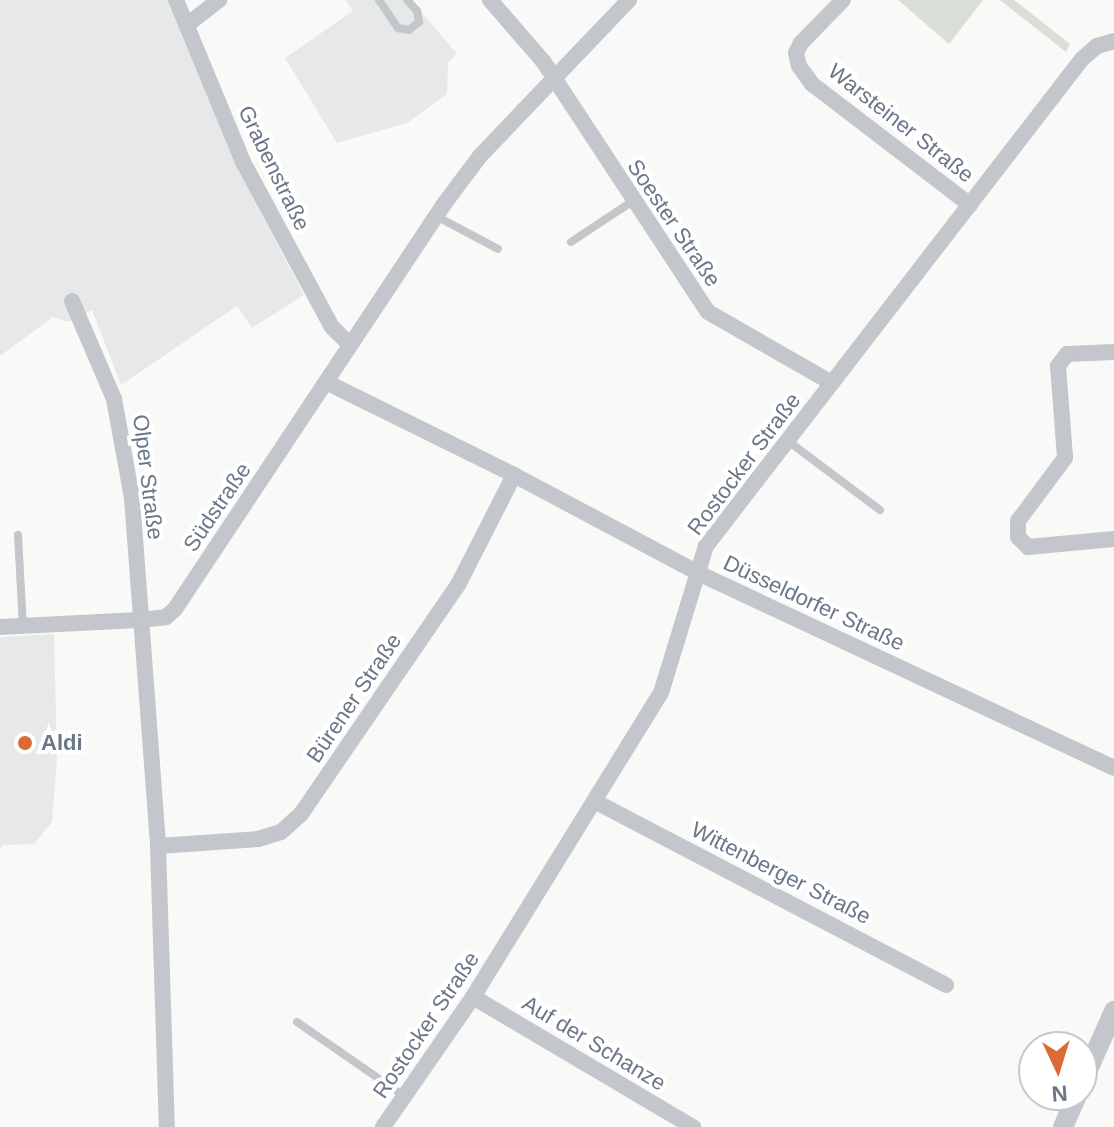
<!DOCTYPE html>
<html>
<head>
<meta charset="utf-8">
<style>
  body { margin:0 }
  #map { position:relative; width:1114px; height:1127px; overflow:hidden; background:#f9f9f7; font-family:Helvetica,sans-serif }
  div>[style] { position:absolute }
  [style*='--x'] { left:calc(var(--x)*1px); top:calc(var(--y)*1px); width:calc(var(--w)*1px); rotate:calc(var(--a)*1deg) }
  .built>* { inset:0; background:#e7e8e8 }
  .green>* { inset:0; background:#d9ded6 }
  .service>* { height:8px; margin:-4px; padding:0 4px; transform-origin:4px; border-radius:4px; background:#c3c6ca }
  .minor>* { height:16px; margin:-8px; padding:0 8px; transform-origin:8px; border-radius:8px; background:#c3c6ca }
  .tertiary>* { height:20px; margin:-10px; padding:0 10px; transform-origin:10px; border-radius:10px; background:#c3c6ca }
  .dots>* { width:22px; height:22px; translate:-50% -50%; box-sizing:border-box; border:4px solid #fff; border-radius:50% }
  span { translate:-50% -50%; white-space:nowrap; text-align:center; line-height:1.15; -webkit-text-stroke:8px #fff; paint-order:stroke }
  .street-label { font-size:22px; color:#6a7787 }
  .poi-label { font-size:22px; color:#6a7787; font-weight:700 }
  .left { translate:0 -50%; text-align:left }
  .north { position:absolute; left:1018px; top:1031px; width:80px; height:80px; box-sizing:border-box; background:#fff; border:2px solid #c3c9cf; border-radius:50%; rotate:176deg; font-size:22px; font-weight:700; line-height:32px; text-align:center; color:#6a7787 }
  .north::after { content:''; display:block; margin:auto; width:28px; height:36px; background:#db6a35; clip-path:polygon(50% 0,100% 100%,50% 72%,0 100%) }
</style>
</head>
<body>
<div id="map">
  <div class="built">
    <div style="clip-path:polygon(0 0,167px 0,238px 169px,304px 295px,252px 328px,237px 306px,121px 385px,92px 310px,68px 322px,53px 317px,0 356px)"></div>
    <div style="clip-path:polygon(346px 0,411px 0,457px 54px,448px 62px,447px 94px,407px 123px,337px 143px,285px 58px,353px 11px)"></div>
    <div style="clip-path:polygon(54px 634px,57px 758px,52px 822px,34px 844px,3px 845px,0 849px,0 637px)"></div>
  </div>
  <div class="green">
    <div style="clip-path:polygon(898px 0,983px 0,949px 44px)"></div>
    <div style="clip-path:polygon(1000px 0,1014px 0,1070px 44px,1066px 52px)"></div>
  </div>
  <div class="service">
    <div style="--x:379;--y:0;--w:34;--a:56"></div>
    <div style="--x:398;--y:28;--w:11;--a:10"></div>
    <div style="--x:409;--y:30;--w:13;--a:-39"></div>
    <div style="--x:419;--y:22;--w:11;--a:-100"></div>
    <div style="--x:417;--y:11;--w:15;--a:-132"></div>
    <div style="--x:436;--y:216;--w:70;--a:28"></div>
    <div style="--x:571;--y:242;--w:74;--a:-33.5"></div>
    <div style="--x:788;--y:441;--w:115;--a:36.9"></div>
    <div style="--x:18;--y:535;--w:91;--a:86.9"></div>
    <div style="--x:297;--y:1022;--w:130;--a:34.7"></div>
  </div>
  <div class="minor">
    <div style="--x:176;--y:0;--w:175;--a:67.5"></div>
    <div style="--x:243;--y:162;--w:187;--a:61.7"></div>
    <div style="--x:332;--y:327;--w:25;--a:45"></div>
    <div style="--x:490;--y:0;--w:81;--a:49"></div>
    <div style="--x:543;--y:61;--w:300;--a:56.7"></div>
    <div style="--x:708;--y:312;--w:143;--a:29.8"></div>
    <div style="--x:843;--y:0;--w:60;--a:134.3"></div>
    <div style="--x:801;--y:43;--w:11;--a:117"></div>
    <div style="--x:796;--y:53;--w:13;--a:77"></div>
    <div style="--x:799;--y:66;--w:22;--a:54"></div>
    <div style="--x:812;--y:84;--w:199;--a:37.4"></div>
    <div style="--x:187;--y:25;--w:41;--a:-38"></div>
    <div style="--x:72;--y:301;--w:107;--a:66.8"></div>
    <div style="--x:114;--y:399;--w:101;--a:79.7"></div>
    <div style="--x:132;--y:498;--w:349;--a:85.7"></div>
    <div style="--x:158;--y:846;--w:281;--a:88.2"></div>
    <div style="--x:1114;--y:352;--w:47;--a:177.6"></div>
    <div style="--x:1067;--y:354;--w:15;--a:127"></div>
    <div style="--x:1058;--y:366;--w:92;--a:85.6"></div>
    <div style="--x:1065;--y:458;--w:79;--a:126.7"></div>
    <div style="--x:1018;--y:521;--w:16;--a:90"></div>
    <div style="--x:1018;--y:537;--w:14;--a:45"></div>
    <div style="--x:1028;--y:547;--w:86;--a:-5.3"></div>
    <div style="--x:328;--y:383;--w:208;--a:26.3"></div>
    <div style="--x:514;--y:475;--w:208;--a:28"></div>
    <div style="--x:698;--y:573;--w:459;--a:25.1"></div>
    <div style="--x:0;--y:627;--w:139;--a:-2.9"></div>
    <div style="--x:139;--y:620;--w:27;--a:-6"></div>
    <div style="--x:166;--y:617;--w:12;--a:-42"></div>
    <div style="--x:175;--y:609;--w:486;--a:-56.4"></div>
    <div style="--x:444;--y:204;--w:60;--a:-53.1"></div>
    <div style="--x:480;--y:156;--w:216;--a:-46.3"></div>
    <div style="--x:596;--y:802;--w:395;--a:27.6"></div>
    <div style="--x:158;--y:846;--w:100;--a:-4"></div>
    <div style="--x:258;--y:839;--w:24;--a:-17"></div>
    <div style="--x:281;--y:832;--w:27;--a:-42"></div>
    <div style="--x:301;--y:814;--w:278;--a:-55.6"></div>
    <div style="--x:458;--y:585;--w:123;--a:-63"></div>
    <div style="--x:473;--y:997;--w:256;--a:30.6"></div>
    <div style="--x:383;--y:1127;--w:158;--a:-55.3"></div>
    <div style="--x:473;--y:997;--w:357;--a:-58.3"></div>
    <div style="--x:661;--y:693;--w:154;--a:-73"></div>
    <div style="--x:706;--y:546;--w:615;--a:-52.33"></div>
    <div style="--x:1082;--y:59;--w:20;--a:-41"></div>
    <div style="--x:1097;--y:46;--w:18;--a:-16"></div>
  </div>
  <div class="tertiary">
    <div style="--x:1082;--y:1083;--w:79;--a:-66"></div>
    <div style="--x:1063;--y:1127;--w:35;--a:-66"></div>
  </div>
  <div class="dots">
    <div style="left:25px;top:743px;background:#db6a35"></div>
  </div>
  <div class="street-label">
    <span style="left:901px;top:123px;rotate:38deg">Warsteiner Straße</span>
    <span style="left:274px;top:168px;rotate:64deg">Grabenstraße</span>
    <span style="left:674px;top:223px;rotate:56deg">Soester Straße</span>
    <span style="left:744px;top:464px;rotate:-53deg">Rostocker Straße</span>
    <span style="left:148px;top:477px;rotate:83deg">Olper Straße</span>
    <span style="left:217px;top:507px;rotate:-56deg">Südstraße</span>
    <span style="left:814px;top:603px;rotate:25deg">Düsseldorfer Straße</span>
    <span style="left:354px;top:698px;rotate:-56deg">Bürener Straße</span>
    <span style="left:781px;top:873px;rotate:27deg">Wittenberger Straße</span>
    <span style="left:426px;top:1025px;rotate:-56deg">Rostocker Straße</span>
    <span style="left:594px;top:1043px;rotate:31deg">Auf der Schanze</span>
  </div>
  <div class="poi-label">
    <span class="left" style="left:41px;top:743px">Aldi</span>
  </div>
  <div class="north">N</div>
</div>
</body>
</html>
